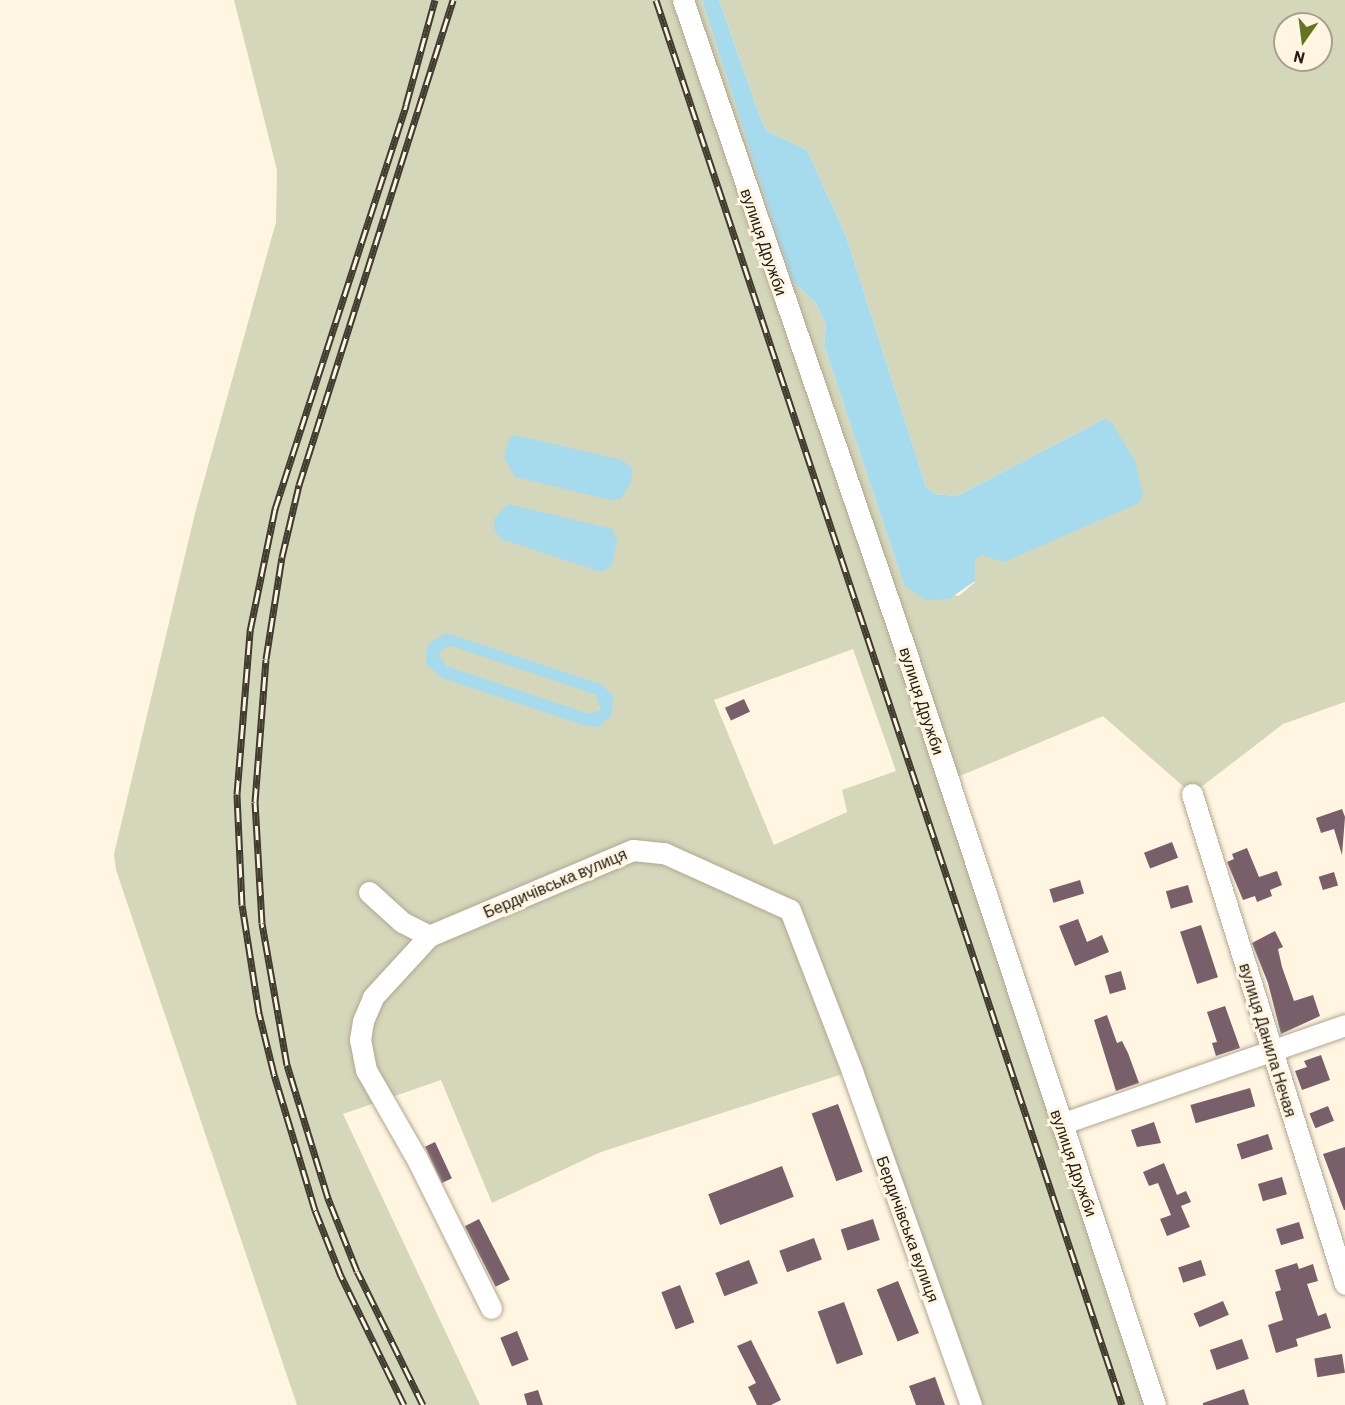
<!DOCTYPE html>
<html>
<head>
<meta charset="utf-8">
<style>
  body { margin:0 }
  #map { position:relative; width:1345px; height:1405px; overflow:hidden; background:#fff5e1; font-family:Barlow,sans-serif }
  div>[style] { position:absolute }
  [style*='--x'] { left:calc(var(--x)*1px); top:calc(var(--y)*1px); width:calc(var(--w)*1px); rotate:calc(var(--a)*1deg) }
  .green>* { inset:0; background:#d4d7ba }
  .water>* { inset:0; background:#a5dbec }
  .building>* { inset:0; background:#785f69; transform-origin:0 0 }
  .roads { filter:drop-shadow(0 0 2px #b2a790) drop-shadow(0 0 2px #b2a790) }
  .minor>* { height:21px; margin:-10.5px; padding:0 10.5px; transform-origin:10.5px; border-radius:10.5px; background:#fff }
  .rail>* { height:7px; margin-top:-3.5px; transform-origin:0; background:repeating-linear-gradient(90deg,#fff5e1 0 14px,#3f3b30 0 28px); box-sizing:border-box; border-block:2px solid #3f3b30 }
  span { translate:-50% -50%; white-space:nowrap; text-align:center; line-height:1.15; -webkit-text-stroke:6px #fff5e1; paint-order:stroke }
  .street-label { font-size:16px; color:#242017 }
  .north { position:absolute; left:1273px; top:12px; width:60px; height:60px; box-sizing:border-box; background:#fff5e1; border:2px solid #a7a090; border-radius:50%; rotate:194deg; font-size:16px; font-weight:700; line-height:24px; text-align:center; color:#242017 }
  .north::after { content:''; display:block; margin:auto; width:21px; height:27px; background:#637422; clip-path:polygon(50% 0,100% 100%,50% 72%,0 100%) }
</style>
</head>
<body>
<div id="map">
  <div class="green">
    <div style="clip-path:polygon(evenodd,234px 0,702px 0,792px 281px,815px 302px,826px 325px,824px 345px,904px 585px,959px 596px,975px 582px,975px 560px,1104px 419px,957px 496px,935px 494px,926px 487px,846px 236px,807px 150px,769px 132px,763px 125px,719px 0,1345px 0,1345px 702px,1283px 724px,1192px 794px,1103px 716px,948px 781px,1155px 1405px,971px 1405px,852px 1071px,601px 1152px,492px 1203px,441px 1080px,343px 1114px,480px 1405px,297px 1405px,116px 870px,114px 854px,196px 509px,276px 222px,277px 170px,234px 0,1285px 24px,1321px 24px,1321px 60px,1285px 60px,1285px 24px,234px 0,853px 649px,896px 771px,842px 790px,847px 812px,774px 845px,714px 700px,853px 649px)"></div>
  </div>
  <div class="water">
    <div style="clip-path:polygon(702px 0,719px 0,763px 125px,769px 132px,807px 150px,846px 236px,926px 487px,935px 494px,957px 496px,1104px 419px,1112px 423px,1135px 461px,1143px 494px,1139px 503px,1004px 562px,981px 555px,975px 560px,975px 581px,949px 599px,925px 600px,904px 585px,824px 345px,826px 325px,815px 302px,792px 281px)"></div>
    <div style="clip-path:polygon(515px 435px,622px 460px,632px 468px,631px 483px,621px 499px,611px 500px,515px 477px,504px 458px,509px 439px)"></div>
    <div style="clip-path:polygon(508px 504px,613px 529px,617px 541px,612px 565px,602px 572px,503px 540px,495px 532px,494px 519px)"></div>
    <div style="clip-path:polygon(evenodd,446px 633px,601px 684px,614px 697px,611px 716px,598px 727px,583px 725px,442px 678px,426px 664px,426px 652px,429px 643px,446px 633px,452px 646px,596px 695px,601px 710px,589px 714px,446px 666px,439px 655px,445px 647px,452px 646px)"></div>
  </div>
  <div class="building">
    <div style="left:744px;top:699px;width:14px;height:21px;rotate:65deg"></div>
    <div style="clip-path:polygon(1342px 809px,1345px 817px,1342px 855px,1334px 829px,1321px 833px,1316px 818px)"></div>
    <div style="left:1172px;top:842px;width:17px;height:30px;rotate:69deg"></div>
    <div style="clip-path:polygon(1247px 848px,1259px 877px,1277px 871px,1282px 885px,1270px 890px,1272px 896px,1257px 902px,1255px 896px,1243px 900px,1227px 862px,1234px 859px,1232px 854px)"></div>
    <div style="left:1334px;top:872px;width:14px;height:16px;rotate:73deg"></div>
    <div style="left:1080px;top:880px;width:14px;height:32px;rotate:73deg"></div>
    <div style="left:1188px;top:885px;width:18px;height:23px;rotate:74deg"></div>
    <div style="clip-path:polygon(1078px 919px,1087px 942px,1102px 935px,1109px 952px,1075px 966px,1059px 926px)"></div>
    <div style="left:1201px;top:925px;width:55px;height:22px;rotate:72deg"></div>
    <div style="clip-path:polygon(1275px 931px,1283px 947px,1278px 949px,1282px 967px,1294px 1001px,1313px 995px,1320px 1016px,1281px 1034px,1268px 983px,1252px 943px)"></div>
    <div style="left:1121px;top:971px;width:19px;height:17px;rotate:74deg"></div>
    <div style="clip-path:polygon(1225px 1006px,1240px 1048px,1216px 1056px,1212px 1043px,1217px 1042px,1207px 1012px)"></div>
    <div style="clip-path:polygon(1107px 1015px,1117px 1043px,1122px 1041px,1128px 1053px,1139px 1083px,1116px 1091px,1094px 1020px)"></div>
    <div style="clip-path:polygon(1321px 1055px,1330px 1080px,1302px 1090px,1295px 1071px,1307px 1067px,1304px 1061px)"></div>
    <div style="left:1250px;top:1088px;width:19px;height:62px;rotate:74deg"></div>
    <div style="left:838px;top:1104px;width:72px;height:28px;rotate:70deg"></div>
    <div style="left:1328px;top:1106px;width:16px;height:20px;rotate:68deg"></div>
    <div style="clip-path:polygon(1154px 1122px,1161px 1143px,1137px 1147px,1131px 1130px)"></div>
    <div style="left:1268px;top:1134px;width:16px;height:33px;rotate:72deg"></div>
    <div style="left:435px;top:1142px;width:40px;height:11px;rotate:65deg"></div>
    <div style="clip-path:polygon(1345px 1147px,1345px 1210px,1344px 1210px,1323px 1154px)"></div>
    <div style="clip-path:polygon(1164px 1163px,1177px 1195px,1186px 1191px,1191px 1202px,1181px 1206px,1190px 1227px,1167px 1236px,1160px 1219px,1171px 1215px,1158px 1183px,1149px 1186px,1143px 1172px)"></div>
    <div style="left:782px;top:1166px;width:33px;height:79px;rotate:69deg"></div>
    <div style="left:1282px;top:1177px;width:18px;height:25px;rotate:74deg"></div>
    <div style="left:479px;top:1219px;width:68px;height:16px;rotate:63deg"></div>
    <div style="left:873px;top:1219px;width:22px;height:34px;rotate:72deg"></div>
    <div style="left:1299px;top:1222px;width:17px;height:24px;rotate:73deg"></div>
    <div style="left:814px;top:1238px;width:23px;height:37px;rotate:70deg"></div>
    <div style="left:749px;top:1260px;width:25px;height:36px;rotate:69deg"></div>
    <div style="left:1201px;top:1260px;width:16px;height:24px;rotate:72deg"></div>
    <div style="clip-path:polygon(1297px 1263px,1299px 1269px,1313px 1264px,1318px 1281px,1307px 1284px,1318px 1316px,1326px 1313px,1331px 1328px,1296px 1339px,1298px 1346px,1276px 1353px,1268px 1325px,1283px 1320px,1275px 1292px,1281px 1290px,1275px 1270px)"></div>
    <div style="left:898px;top:1281px;width:56px;height:23px;rotate:68deg"></div>
    <div style="left:680px;top:1285px;width:40px;height:20px;rotate:69deg"></div>
    <div style="left:1223px;top:1301px;width:15px;height:32px;rotate:67deg"></div>
    <div style="left:844px;top:1302px;width:56px;height:28px;rotate:70deg"></div>
    <div style="left:517px;top:1331px;width:31px;height:18px;rotate:68deg"></div>
    <div style="left:1242px;top:1339px;width:21px;height:34px;rotate:71deg"></div>
    <div style="clip-path:polygon(751px 1340px,781px 1400px,771px 1405px,757px 1405px,748px 1387px,756px 1383px,737px 1346px)"></div>
    <div style="left:1342px;top:1354px;width:19px;height:28px;rotate:81deg"></div>
    <div style="clip-path:polygon(935px 1377px,945px 1405px,916px 1405px,909px 1386px)"></div>
    <div style="clip-path:polygon(1244px 1389px,1249px 1405px,1203px 1405px,1203px 1403px)"></div>
    <div style="clip-path:polygon(538px 1390px,543px 1405px,527px 1405px,524px 1394px)"></div>
  </div>
  <div class="roads">
    <div class="minor">
      <div style="--x:683;--y:0;--w:676;--a:71.11"></div>
      <div style="--x:902;--y:640;--w:806;--a:71.7"></div>
      <div style="--x:1192;--y:794;--w:513;--a:72.66"></div>
      <div style="--x:369;--y:892;--w:45;--a:42.3"></div>
      <div style="--x:402;--y:922;--w:30;--a:27"></div>
      <div style="--x:1061;--y:1124;--w:301;--a:-19.2"></div>
      <div style="--x:491;--y:1308;--w:166;--a:-116.4"></div>
      <div style="--x:417;--y:1159;--w:103;--a:-119.8"></div>
      <div style="--x:366;--y:1070;--w:31;--a:-101"></div>
      <div style="--x:360;--y:1040;--w:19;--a:-81"></div>
      <div style="--x:363;--y:1021;--w:26;--a:-67"></div>
      <div style="--x:373;--y:997;--w:83;--a:-47.4"></div>
      <div style="--x:429;--y:936;--w:221;--a:-22.9"></div>
      <div style="--x:633;--y:850;--w:31;--a:6"></div>
      <div style="--x:664;--y:853;--w:138;--a:24.3"></div>
      <div style="--x:790;--y:910;--w:173;--a:68.9"></div>
      <div style="--x:852;--y:1071;--w:355;--a:70.4"></div>
    </div>
  </div>
  <div class="rail">
    <div style="--x:656;--y:0;--w:1480;--a:71.65"></div>
    <div style="--x:404;--y:1405;--w:144;--a:-116"></div>
    <div style="--x:341;--y:1276;--w:71;--a:-111.5"></div>
    <div style="--x:315;--y:1210;--w:142;--a:-106.8"></div>
    <div style="--x:274;--y:1074;--w:63;--a:-103.8"></div>
    <div style="--x:259;--y:1013;--w:109;--a:-98.9"></div>
    <div style="--x:242;--y:905;--w:111;--a:-92.6"></div>
    <div style="--x:237;--y:794;--w:164;--a:-85.4"></div>
    <div style="--x:250;--y:631;--w:125;--a:-78.4"></div>
    <div style="--x:275;--y:509;--w:425;--a:-72"></div>
    <div style="--x:406;--y:105;--w:109;--a:-74.6"></div>
    <div style="--x:423;--y:1405;--w:149;--a:-116.2"></div>
    <div style="--x:357;--y:1271;--w:79;--a:-111.7"></div>
    <div style="--x:328;--y:1198;--w:139;--a:-107.1"></div>
    <div style="--x:287;--y:1065;--w:144;--a:-100"></div>
    <div style="--x:262;--y:923;--w:121;--a:-93.3"></div>
    <div style="--x:255;--y:802;--w:143;--a:-85.6"></div>
    <div style="--x:266;--y:659;--w:103;--a:-81.1"></div>
    <div style="--x:282;--y:557;--w:74;--a:-76.7"></div>
    <div style="--x:299;--y:485;--w:509;--a:-72.38"></div>
  </div>
  <div class="street-label">
    <span style="left:764px;top:242px;rotate:71deg">вулиця Дружби</span>
    <span style="left:922px;top:701px;rotate:72deg">вулиця Дружби</span>
    <span style="left:555px;top:883px;rotate:-23deg">Бердичівська вулиця</span>
    <span style="left:1268px;top:1040px;rotate:73deg">вулиця Данила Нечая</span>
    <span style="left:1074px;top:1163px;rotate:71deg">вулиця Дружби</span>
    <span style="left:908px;top:1229px;rotate:70deg">Бердичівська вулиця</span>
  </div>
  <div class="north">N</div>
</div>
</body>
</html>
